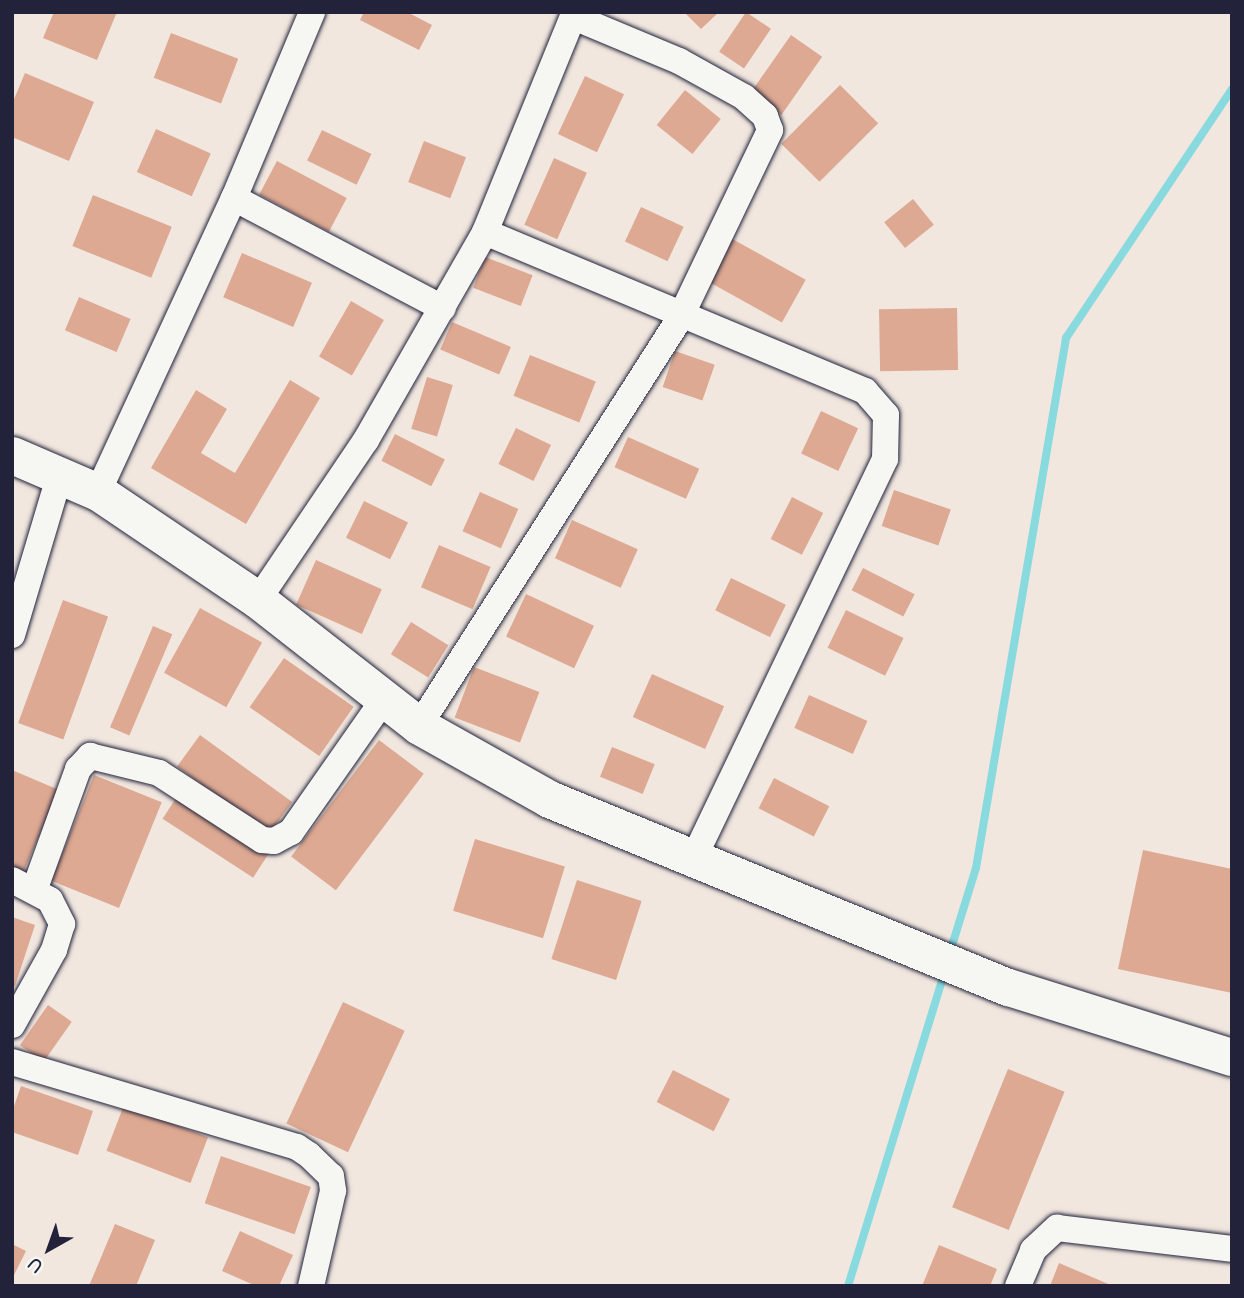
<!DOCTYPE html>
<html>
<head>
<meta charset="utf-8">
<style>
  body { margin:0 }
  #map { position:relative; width:1244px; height:1298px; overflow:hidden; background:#f1e7df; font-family:"Comic Neue",sans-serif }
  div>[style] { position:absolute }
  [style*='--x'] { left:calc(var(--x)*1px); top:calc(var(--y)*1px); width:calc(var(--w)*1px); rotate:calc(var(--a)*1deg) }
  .stream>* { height:8px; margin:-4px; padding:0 4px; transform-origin:4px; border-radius:4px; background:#88dadf }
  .building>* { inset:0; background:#dda992; transform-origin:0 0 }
  .roads { filter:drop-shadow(0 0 2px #22223b) drop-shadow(0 0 2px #22223b) }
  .street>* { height:26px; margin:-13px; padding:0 13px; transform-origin:13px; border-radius:13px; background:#f6f6f2 }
  .secondary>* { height:37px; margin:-18.5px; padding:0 18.5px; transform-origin:18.5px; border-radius:18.5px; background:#f6f6f2 }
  span { translate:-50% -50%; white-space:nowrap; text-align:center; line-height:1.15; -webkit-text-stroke:7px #f6f6f2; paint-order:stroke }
  .frame { position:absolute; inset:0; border:14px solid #22223b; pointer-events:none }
  .north { position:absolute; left:14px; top:1214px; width:70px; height:70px; -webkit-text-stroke:5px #f6f6f2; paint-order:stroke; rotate:220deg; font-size:19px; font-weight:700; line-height:28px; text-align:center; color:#22223b }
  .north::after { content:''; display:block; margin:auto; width:24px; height:32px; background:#22223b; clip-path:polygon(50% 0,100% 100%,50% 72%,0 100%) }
</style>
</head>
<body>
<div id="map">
  <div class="stream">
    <div style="--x:950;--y:952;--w:88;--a:-72.8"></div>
    <div style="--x:976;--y:868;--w:538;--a:-80.36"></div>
    <div style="--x:1066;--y:338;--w:299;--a:-56.3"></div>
    <div style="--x:848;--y:1286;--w:330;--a:-72.9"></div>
  </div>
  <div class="building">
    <div style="clip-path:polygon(54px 12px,117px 12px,97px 60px,43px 38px)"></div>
    <div style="clip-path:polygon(364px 12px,407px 12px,432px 25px,419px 50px,360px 20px)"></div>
    <div style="clip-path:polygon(684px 12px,719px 12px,701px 29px)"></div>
    <div style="left:746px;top:12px;width:30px;height:48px;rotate:34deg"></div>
    <div style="left:171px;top:33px;width:72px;height:48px;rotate:21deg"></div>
    <div style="left:791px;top:35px;width:38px;height:71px;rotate:35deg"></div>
    <div style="clip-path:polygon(25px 73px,94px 102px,69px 161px,12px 137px,12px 104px)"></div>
    <div style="left:585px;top:76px;width:43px;height:64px;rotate:25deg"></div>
    <div style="left:840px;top:85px;width:54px;height:83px;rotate:45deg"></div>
    <div style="left:685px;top:90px;width:46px;height:45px;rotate:39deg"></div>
    <div style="left:156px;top:129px;width:60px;height:47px;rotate:24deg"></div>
    <div style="left:322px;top:130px;width:55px;height:34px;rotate:26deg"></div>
    <div style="left:424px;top:141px;width:45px;height:44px;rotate:21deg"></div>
    <div style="left:554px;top:158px;width:36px;height:73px;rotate:24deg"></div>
    <div style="left:277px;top:161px;width:79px;height:38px;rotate:28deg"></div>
    <div style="left:93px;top:195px;width:85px;height:55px;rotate:22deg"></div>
    <div style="left:913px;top:199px;width:33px;height:37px;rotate:51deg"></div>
    <div style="left:641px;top:207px;width:47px;height:38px;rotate:25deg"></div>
    <div style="left:727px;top:236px;width:90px;height:49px;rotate:29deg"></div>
    <div style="left:242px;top:253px;width:76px;height:48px;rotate:23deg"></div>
    <div style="left:485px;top:257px;width:51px;height:33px;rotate:21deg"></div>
    <div style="left:79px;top:297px;width:56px;height:36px;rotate:23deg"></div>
    <div style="left:351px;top:301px;width:38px;height:64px;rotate:30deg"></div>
    <div style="left:957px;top:308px;width:62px;height:78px;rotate:89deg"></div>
    <div style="left:452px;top:322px;width:64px;height:30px;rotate:23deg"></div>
    <div style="left:675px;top:351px;width:42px;height:38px;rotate:19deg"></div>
    <div style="left:530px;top:355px;width:71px;height:44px;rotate:22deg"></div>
    <div style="left:427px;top:377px;width:27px;height:54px;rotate:17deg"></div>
    <div style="clip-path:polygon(290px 380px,320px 398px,246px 524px,151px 468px,196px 390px,227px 409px,201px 453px,235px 473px)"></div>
    <div style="left:821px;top:411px;width:41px;height:47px;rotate:25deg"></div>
    <div style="left:516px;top:428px;width:39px;height:40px;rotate:26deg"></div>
    <div style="left:395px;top:434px;width:56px;height:30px;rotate:27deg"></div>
    <div style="left:628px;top:437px;width:78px;height:33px;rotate:24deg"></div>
    <div style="left:894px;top:490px;width:60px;height:38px;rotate:19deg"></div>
    <div style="left:480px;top:492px;width:42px;height:43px;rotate:24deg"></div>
    <div style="left:792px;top:497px;width:35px;height:47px;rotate:27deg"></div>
    <div style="left:364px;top:501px;width:49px;height:41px;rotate:26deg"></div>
    <div style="left:572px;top:520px;width:72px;height:42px;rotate:24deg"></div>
    <div style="left:439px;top:545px;width:56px;height:46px;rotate:23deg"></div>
    <div style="left:316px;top:560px;width:72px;height:49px;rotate:24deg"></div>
    <div style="left:863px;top:568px;width:58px;height:25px;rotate:27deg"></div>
    <div style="left:731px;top:578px;width:61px;height:36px;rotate:26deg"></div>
    <div style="left:526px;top:594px;width:75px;height:47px;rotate:25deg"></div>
    <div style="left:63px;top:600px;width:48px;height:131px;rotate:20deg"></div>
    <div style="left:200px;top:608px;width:71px;height:74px;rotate:29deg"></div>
    <div style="left:846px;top:610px;width:64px;height:42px;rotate:26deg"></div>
    <div style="left:411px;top:622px;width:44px;height:38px;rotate:32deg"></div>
    <div style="left:153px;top:626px;width:21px;height:110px;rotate:23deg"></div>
    <div style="left:284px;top:658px;width:85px;height:60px;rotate:35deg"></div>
    <div style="left:474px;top:667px;width:70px;height:54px;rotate:21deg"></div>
    <div style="left:652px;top:674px;width:79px;height:47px;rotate:24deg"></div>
    <div style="left:809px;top:695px;width:64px;height:36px;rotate:24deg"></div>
    <div style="left:200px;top:735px;width:114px;height:39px;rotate:36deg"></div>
    <div style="left:379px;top:740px;width:56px;height:146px;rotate:37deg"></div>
    <div style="left:612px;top:747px;width:46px;height:32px;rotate:22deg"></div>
    <div style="clip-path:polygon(12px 770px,59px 790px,21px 877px,12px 873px)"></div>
    <div style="left:94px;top:775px;width:73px;height:114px;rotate:22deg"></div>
    <div style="left:774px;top:778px;width:62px;height:34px;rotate:27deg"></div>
    <div style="left:180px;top:792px;width:108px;height:32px;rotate:33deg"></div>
    <div style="left:475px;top:839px;width:94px;height:75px;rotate:17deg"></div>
    <div style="clip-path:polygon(1143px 850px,1232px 869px,1232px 993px,1118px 969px)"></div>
    <div style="left:577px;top:880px;width:68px;height:83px;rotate:18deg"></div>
    <div style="clip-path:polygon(12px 917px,35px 925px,15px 986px,12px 985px)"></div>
    <div style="left:343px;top:1002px;width:68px;height:134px;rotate:25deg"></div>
    <div style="left:48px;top:1005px;width:29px;height:49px;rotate:35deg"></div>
    <div style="left:1008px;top:1069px;width:61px;height:149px;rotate:22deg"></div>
    <div style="left:673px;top:1070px;width:64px;height:36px;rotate:27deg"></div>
    <div style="clip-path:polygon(21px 1086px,93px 1111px,78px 1155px,12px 1132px,12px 1112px)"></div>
    <div style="left:124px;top:1105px;width:90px;height:49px;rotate:21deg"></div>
    <div style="left:221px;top:1156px;width:95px;height:50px;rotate:19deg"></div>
    <div style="clip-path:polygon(115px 1224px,155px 1240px,136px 1286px,89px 1286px)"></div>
    <div style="clip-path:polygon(240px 1231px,293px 1255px,279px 1286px,256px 1286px,222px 1271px)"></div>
    <div style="clip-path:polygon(12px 1244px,26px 1251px,12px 1279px)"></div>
    <div style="clip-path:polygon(939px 1245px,997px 1269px,990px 1286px,922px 1286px)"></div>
    <div style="clip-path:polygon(1059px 1263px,1113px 1286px,1050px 1286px)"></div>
  </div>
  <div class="roads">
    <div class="street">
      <div style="--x:234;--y:198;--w:236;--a:27.8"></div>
      <div style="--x:485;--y:232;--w:412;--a:22.7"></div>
      <div style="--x:865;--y:391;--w:32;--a:49"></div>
      <div style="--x:886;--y:415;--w:44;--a:91.3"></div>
      <div style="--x:885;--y:459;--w:446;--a:115.6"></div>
      <div style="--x:98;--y:492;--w:324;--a:-65.2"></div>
      <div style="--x:234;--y:198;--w:202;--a:-67.2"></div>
      <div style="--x:258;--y:600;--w:193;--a:-56"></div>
      <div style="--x:366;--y:440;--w:240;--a:-60.2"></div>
      <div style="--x:485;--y:232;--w:238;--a:-67.8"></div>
      <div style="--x:12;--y:635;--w:168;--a:-73.4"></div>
      <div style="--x:419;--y:726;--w:489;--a:-57.4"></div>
      <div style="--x:682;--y:314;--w:204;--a:-64.4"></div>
      <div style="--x:770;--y:130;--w:15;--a:-110"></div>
      <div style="--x:765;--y:116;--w:28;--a:-138"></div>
      <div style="--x:744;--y:97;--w:74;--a:-151"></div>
      <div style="--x:679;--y:61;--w:114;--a:-157.3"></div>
      <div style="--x:12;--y:880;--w:43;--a:27.8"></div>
      <div style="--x:50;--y:900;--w:27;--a:63"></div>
      <div style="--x:62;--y:924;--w:27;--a:107"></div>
      <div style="--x:54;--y:950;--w:86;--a:119.2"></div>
      <div style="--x:35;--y:888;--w:127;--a:-70.1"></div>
      <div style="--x:78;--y:769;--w:18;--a:-47"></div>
      <div style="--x:90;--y:756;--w:71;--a:13.8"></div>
      <div style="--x:159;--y:773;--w:123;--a:33"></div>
      <div style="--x:262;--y:840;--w:12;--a:5"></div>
      <div style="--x:274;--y:841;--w:19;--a:-28"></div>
      <div style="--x:291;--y:832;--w:162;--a:-55"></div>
      <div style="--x:12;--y:1062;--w:297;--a:16.6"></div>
      <div style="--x:297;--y:1147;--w:14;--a:34"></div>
      <div style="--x:309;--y:1155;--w:30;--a:44"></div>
      <div style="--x:331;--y:1176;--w:15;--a:82"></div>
      <div style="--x:333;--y:1191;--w:98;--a:103"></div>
      <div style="--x:1018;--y:1286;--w:39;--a:-67"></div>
      <div style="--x:1033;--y:1250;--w:33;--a:-43"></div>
      <div style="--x:1057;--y:1228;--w:176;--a:6.8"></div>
    </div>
    <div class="secondary">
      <div style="--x:12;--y:455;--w:94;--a:23.3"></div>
      <div style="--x:98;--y:492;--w:193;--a:34"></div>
      <div style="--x:258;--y:600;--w:204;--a:38"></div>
      <div style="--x:419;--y:726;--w:149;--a:29.3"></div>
      <div style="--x:549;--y:799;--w:496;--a:22.3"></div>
      <div style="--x:1008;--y:987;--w:235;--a:17.4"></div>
    </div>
  </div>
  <div class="frame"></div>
  <div class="north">U</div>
</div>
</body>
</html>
